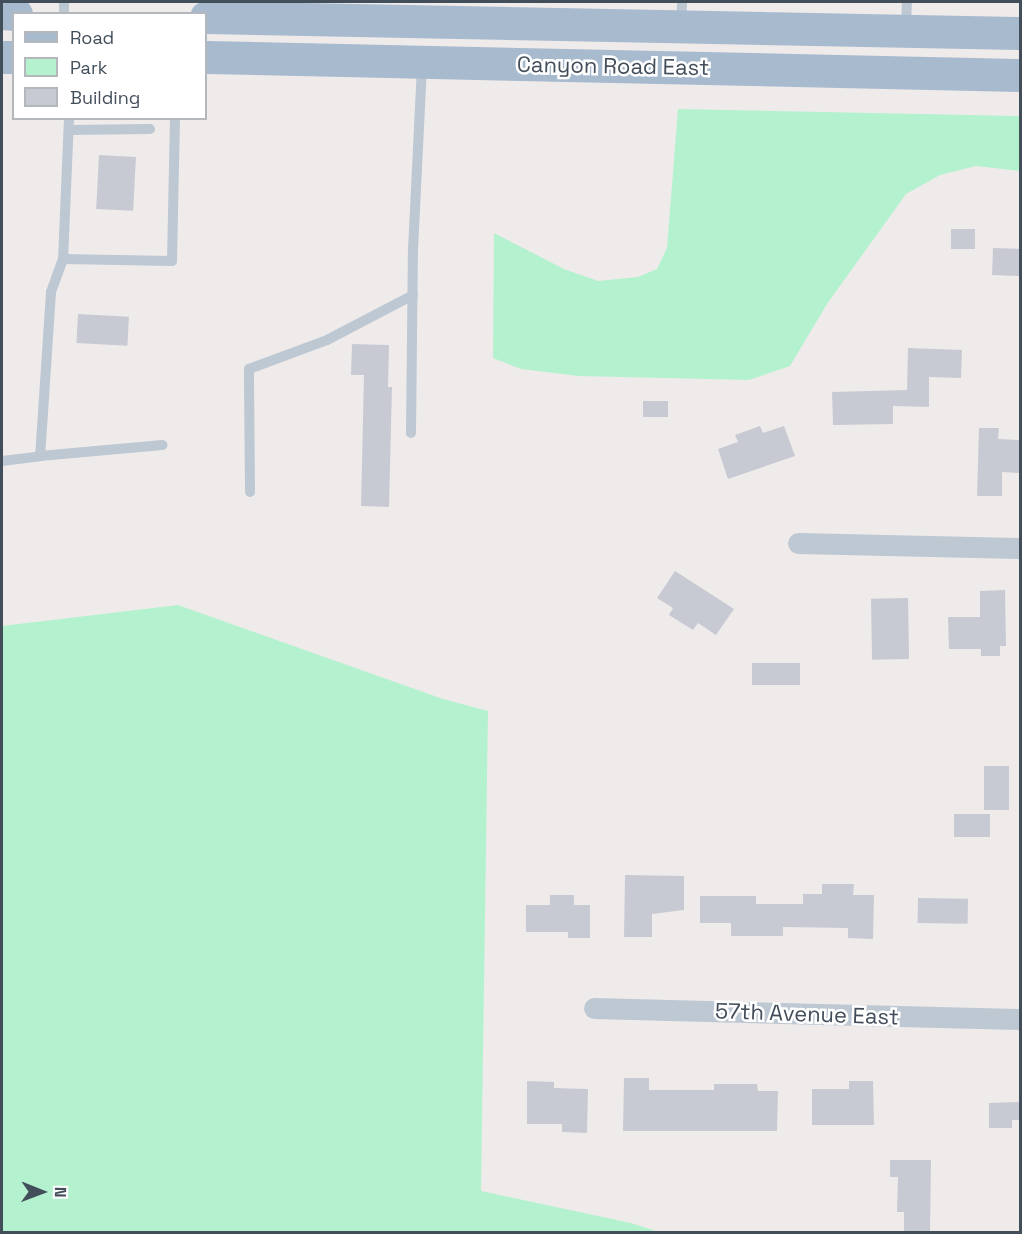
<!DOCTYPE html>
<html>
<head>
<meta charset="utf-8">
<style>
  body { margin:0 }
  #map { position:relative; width:1022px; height:1234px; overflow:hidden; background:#efebeb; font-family:"Space Grotesk",sans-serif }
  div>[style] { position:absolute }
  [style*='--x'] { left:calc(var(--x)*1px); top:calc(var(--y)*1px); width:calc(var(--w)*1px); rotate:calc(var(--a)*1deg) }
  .green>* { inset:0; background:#b4f2cf }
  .building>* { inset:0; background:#c7cad2; transform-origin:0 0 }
  .service>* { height:10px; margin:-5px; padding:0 5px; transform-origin:5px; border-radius:5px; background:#bdc8d3 }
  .minor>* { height:21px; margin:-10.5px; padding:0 10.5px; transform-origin:10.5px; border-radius:10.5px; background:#bdc8d3 }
  .primary>* { height:33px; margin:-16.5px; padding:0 16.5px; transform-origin:16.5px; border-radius:16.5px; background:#a8bace }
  span { translate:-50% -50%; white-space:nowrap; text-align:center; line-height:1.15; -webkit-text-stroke:5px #fff; paint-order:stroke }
  .street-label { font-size:22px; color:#434e5b }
  .frame { position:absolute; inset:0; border:3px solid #434e5b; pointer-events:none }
  .legend { position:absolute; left:12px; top:12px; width:195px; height:108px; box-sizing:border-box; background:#fff; border:2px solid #b4b8bd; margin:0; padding:8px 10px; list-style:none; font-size:18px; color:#434e5b }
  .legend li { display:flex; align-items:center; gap:12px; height:30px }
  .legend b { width:30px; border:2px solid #b4b8bd }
  .north { position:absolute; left:12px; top:1162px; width:60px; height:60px; -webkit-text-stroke:4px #fff; paint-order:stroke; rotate:91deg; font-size:16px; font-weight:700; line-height:24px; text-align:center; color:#434e5b }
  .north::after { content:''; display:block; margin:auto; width:21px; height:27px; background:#434e5b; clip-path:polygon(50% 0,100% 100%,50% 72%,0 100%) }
</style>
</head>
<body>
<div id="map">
  <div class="green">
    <div style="clip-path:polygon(678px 109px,1020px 116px,1020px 171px,976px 166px,940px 175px,906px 194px,827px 304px,790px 366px,749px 380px,579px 376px,521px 369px,493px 358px,494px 233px,564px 269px,598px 281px,638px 277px,657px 269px,667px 248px)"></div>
    <div style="clip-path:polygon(178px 605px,443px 699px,488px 711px,481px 1191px,631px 1223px,659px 1232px,2px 1232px,2px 626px)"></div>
  </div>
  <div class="building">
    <div style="left:99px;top:155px;width:37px;height:54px;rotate:3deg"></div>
    <div style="left:951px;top:229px;width:24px;height:20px"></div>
    <div style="left:993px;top:248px;width:27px;height:27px;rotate:2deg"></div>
    <div style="left:78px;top:314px;width:51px;height:29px;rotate:3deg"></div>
    <div style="clip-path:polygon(352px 344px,389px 345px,388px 387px,392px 387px,389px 507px,361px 506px,364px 375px,351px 375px)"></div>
    <div style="clip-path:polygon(908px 348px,962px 350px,961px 378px,929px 377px,929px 407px,893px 406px,893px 424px,833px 425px,832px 392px,907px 390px)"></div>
    <div style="left:643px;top:401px;width:25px;height:16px"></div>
    <div style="clip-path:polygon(760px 426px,763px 433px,784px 426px,795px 456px,728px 479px,718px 449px,738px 442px,735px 435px)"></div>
    <div style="clip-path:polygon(979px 428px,999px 428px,998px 439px,1020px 440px,1020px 473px,1002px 472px,1002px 496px,977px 496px)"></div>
    <div style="clip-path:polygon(675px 571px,734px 609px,716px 635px,698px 623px,693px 630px,669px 615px,673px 608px,657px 598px)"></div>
    <div style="clip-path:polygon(1005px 590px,1006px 646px,1000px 646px,1000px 656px,981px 656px,981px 649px,949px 649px,948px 617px,980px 617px,980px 591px)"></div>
    <div style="left:908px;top:598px;width:61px;height:37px;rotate:89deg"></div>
    <div style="left:752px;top:663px;width:48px;height:22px"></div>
    <div style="left:984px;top:766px;width:25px;height:44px"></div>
    <div style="left:954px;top:814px;width:36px;height:23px"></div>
    <div style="clip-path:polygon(625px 875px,684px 876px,684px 910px,652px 914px,652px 937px,624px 937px)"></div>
    <div style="clip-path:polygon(822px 884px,854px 884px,853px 895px,874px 895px,873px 939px,848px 938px,848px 928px,783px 927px,783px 936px,731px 936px,731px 923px,700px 923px,700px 896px,756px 896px,756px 904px,803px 904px,803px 894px,822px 894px)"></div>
    <div style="clip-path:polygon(550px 895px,574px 895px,574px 905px,590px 905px,590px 938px,568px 938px,568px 932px,526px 932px,526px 905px,550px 905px)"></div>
    <div style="left:918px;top:898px;width:50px;height:25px;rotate:1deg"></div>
    <div style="clip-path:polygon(624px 1078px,649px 1078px,649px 1090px,714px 1090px,714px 1084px,757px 1084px,758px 1091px,778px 1091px,777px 1131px,623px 1131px)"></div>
    <div style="clip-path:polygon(527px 1081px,554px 1082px,554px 1088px,588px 1089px,587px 1133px,562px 1132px,562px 1124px,527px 1124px)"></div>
    <div style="clip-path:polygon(849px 1081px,873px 1081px,874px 1125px,812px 1125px,812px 1089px,849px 1089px)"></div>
    <div style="clip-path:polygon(1020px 1102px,1020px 1120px,1012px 1120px,1012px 1128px,989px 1128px,989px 1103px)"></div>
    <div style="clip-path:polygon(890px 1160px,931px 1160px,930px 1231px,904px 1231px,904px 1212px,897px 1212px,898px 1177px,890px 1177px)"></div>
  </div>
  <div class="service">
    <div style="--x:64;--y:2;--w:12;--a:90"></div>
    <div style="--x:681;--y:23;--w:21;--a:-87"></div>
    <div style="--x:906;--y:27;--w:25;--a:-88"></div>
    <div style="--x:69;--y:118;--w:141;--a:92.4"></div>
    <div style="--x:63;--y:259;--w:109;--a:1.1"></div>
    <div style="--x:172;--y:261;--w:143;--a:-88.8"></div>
    <div style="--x:69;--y:130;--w:81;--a:-0.7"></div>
    <div style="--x:63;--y:259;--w:35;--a:110"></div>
    <div style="--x:51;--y:292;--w:164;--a:93.8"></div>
    <div style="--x:40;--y:456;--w:123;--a:-5.1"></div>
    <div style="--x:411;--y:433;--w:183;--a:-89.4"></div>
    <div style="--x:413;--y:250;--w:185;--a:-87.2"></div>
    <div style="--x:2;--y:461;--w:38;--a:-7"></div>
    <div style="--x:250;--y:492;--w:123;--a:-90.5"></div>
    <div style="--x:249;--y:369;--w:83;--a:-20.4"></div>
    <div style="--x:327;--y:340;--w:97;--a:-27.6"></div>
  </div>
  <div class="minor">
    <div style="--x:798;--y:543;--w:222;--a:1.3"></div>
    <div style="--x:594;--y:1008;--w:426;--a:1.5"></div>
  </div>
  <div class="primary">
    <div style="--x:2;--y:13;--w:14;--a:4"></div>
    <div style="--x:206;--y:17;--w:814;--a:1.13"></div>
    <div style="--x:2;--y:57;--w:12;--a:0"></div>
    <div style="--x:206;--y:57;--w:814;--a:1.27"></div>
  </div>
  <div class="street-label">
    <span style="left:613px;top:66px;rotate:1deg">Canyon Road East</span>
    <span style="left:807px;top:1014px;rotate:2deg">57th Avenue East</span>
  </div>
  <div class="frame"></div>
  <ul class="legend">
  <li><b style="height:8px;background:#a8bace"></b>Road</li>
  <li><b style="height:16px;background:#b4f2cf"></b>Park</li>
  <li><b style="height:16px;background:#c7cad2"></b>Building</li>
  </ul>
  <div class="north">N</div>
</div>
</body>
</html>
